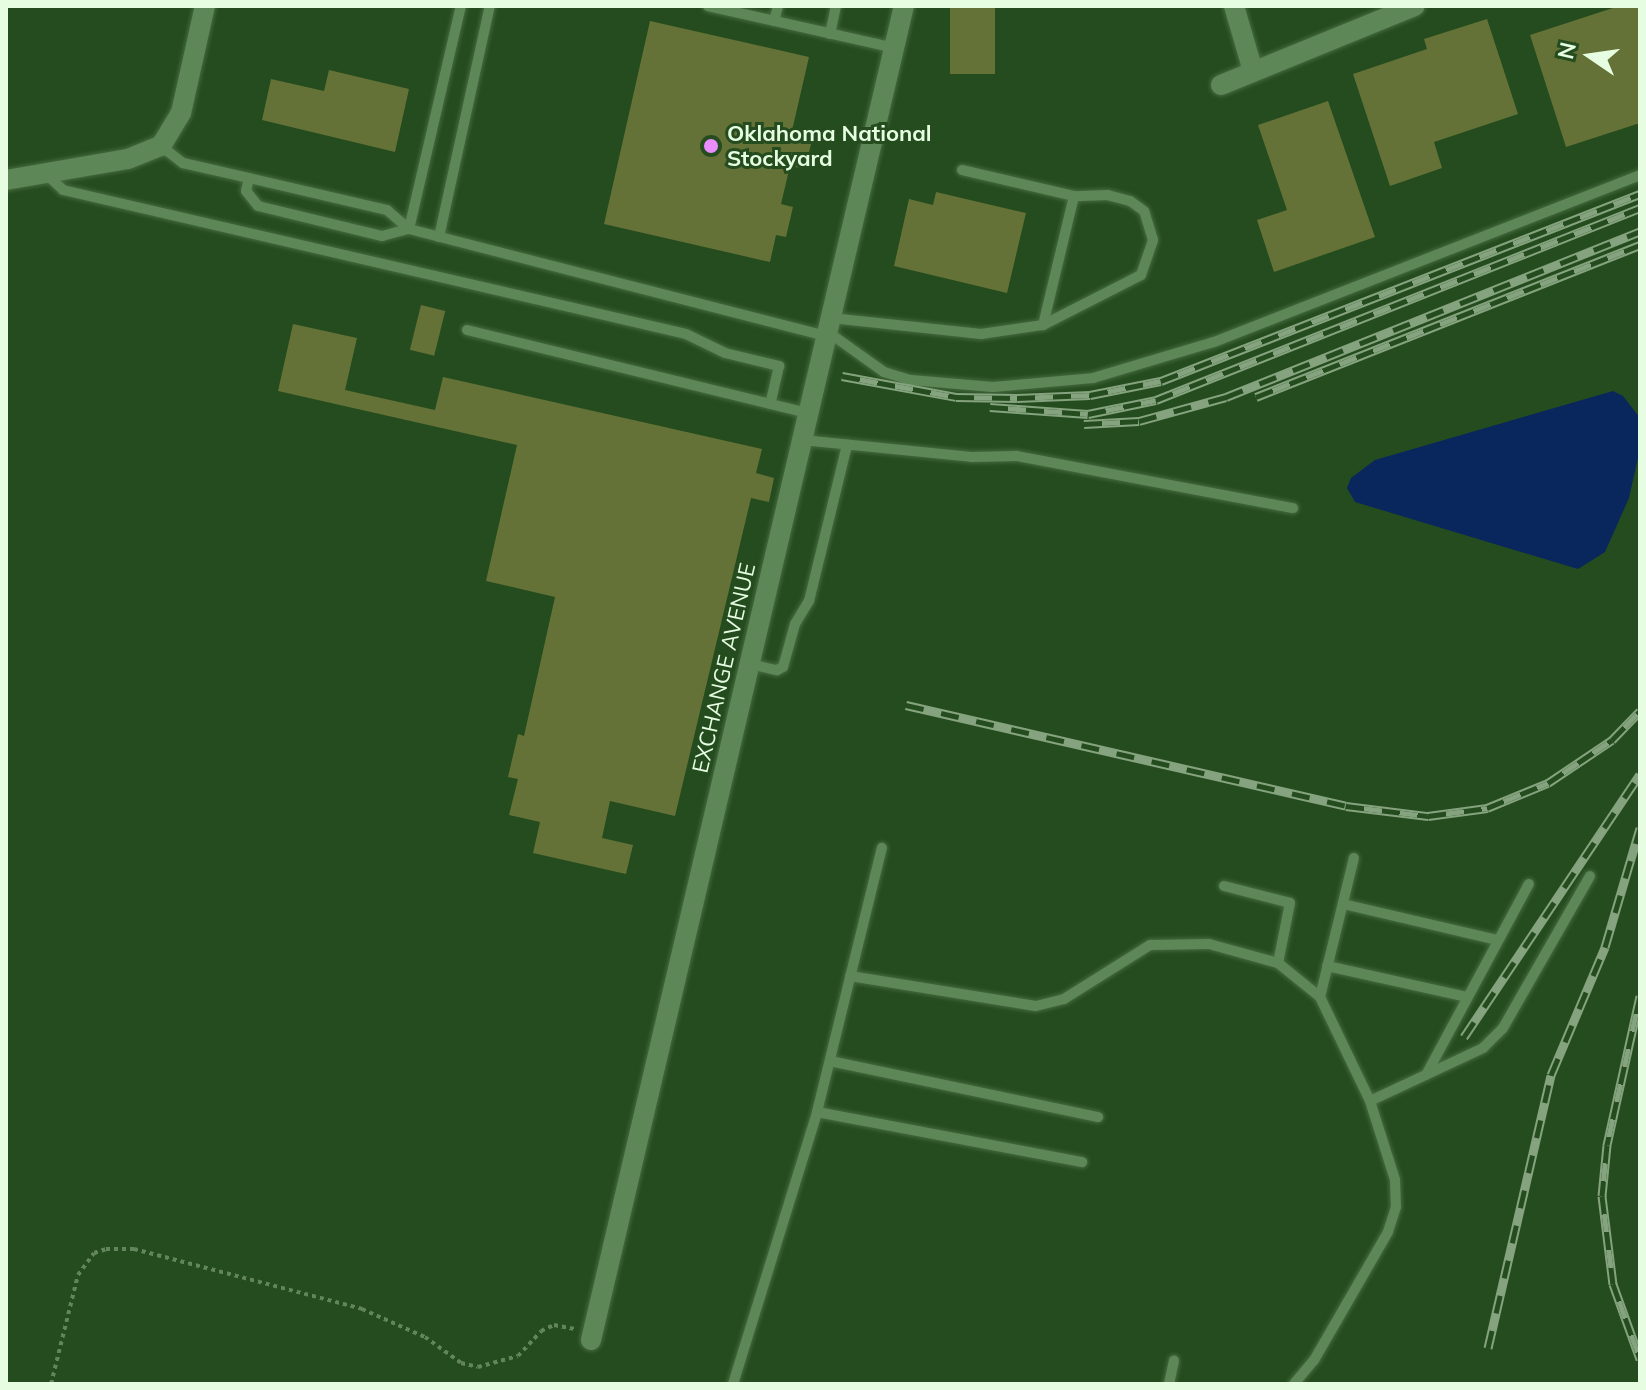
<!DOCTYPE html>
<html>
<head>
<meta charset="utf-8">
<style>
  body { margin:0 }
  #map { position:relative; width:1646px; height:1390px; overflow:hidden; background:#254c1e; font-family:Mulish,sans-serif }
  div>[style] { position:absolute }
  [style*='--x'] { left:calc(var(--x)*1px); top:calc(var(--y)*1px); width:calc(var(--w)*1px); rotate:calc(var(--a)*1deg) }
  .water>* { inset:0; background:#09275d }
  .building>* { inset:0; background:#647237; transform-origin:0 0 }
  .path>* { height:4px; margin-top:-2px; transform-origin:0; background:repeating-linear-gradient(90deg,#63855d 0 4px,transparent 0 8px) }
  .roads { filter:drop-shadow(0 0 2px #466a41) drop-shadow(0 0 2px #466a41) }
  .service>* { height:10px; margin:-5px; padding:0 5px; transform-origin:5px; border-radius:5px; background:#5e8757 }
  .minor>* { height:20px; margin:-10px; padding:0 10px; transform-origin:10px; border-radius:10px; background:#5e8757 }
  .rail>* { height:9px; margin-top:-4.5px; transform-origin:0; background:repeating-linear-gradient(90deg,#254c1e 0 18px,#84a37e 0 36px); box-sizing:border-box; border-block:2px solid #84a37e }
  .dots>* { width:22px; height:22px; translate:-50% -50%; box-sizing:border-box; border:4px solid #254c1e; border-radius:50% }
  span { translate:-50% -50%; white-space:nowrap; text-align:center; line-height:1.15; -webkit-text-stroke:6px #254c1e; paint-order:stroke }
  .poi-label { font-size:22px; color:#e6fde2; font-weight:700 }
  .left { translate:0 -50%; text-align:left }
  .street-label { font-size:22px; color:#e6fde2 }
  .frame { position:absolute; inset:0; border:8px solid #e6fde2; pointer-events:none }
  .north { position:absolute; left:1550px; top:16px; width:80px; height:80px; -webkit-text-stroke:6px #254c1e; paint-order:stroke; rotate:283deg; font-size:22px; font-weight:700; line-height:32px; text-align:center; color:#e6fde2 }
  .north::after { content:''; display:block; margin:auto; width:28px; height:36px; background:#e6fde2; clip-path:polygon(50% 0,100% 100%,50% 72%,0 100%) }
</style>
</head>
<body>
<div id="map">
  <div class="water">
    <div style="clip-path:polygon(1613px 391px,1623px 396px,1640px 418px,1638px 458px,1629px 498px,1605px 552px,1578px 569px,1355px 502px,1347px 488px,1351px 478px,1375px 460px)"></div>
  </div>
  <div class="building">
    <div style="left:950px;top:6px;width:45px;height:68px"></div>
    <div style="clip-path:polygon(1619px 6px,1640px 6px,1640px 123px,1566px 147px,1530px 35px)"></div>
    <div style="clip-path:polygon(1487px 19px,1518px 114px,1434px 142px,1442px 168px,1390px 186px,1353px 74px,1427px 49px,1424px 39px)"></div>
    <div style="clip-path:polygon(650px 21px,809px 57px,791px 135px,812px 140px,805px 169px,790px 166px,781px 204px,793px 207px,786px 237px,776px 235px,770px 262px,604px 224px)"></div>
    <div style="clip-path:polygon(329px 70px,409px 89px,395px 152px,262px 120px,271px 79px,324px 91px)"></div>
    <div style="clip-path:polygon(1328px 101px,1375px 237px,1274px 272px,1257px 220px,1287px 210px,1258px 125px)"></div>
    <div style="clip-path:polygon(936px 192px,1026px 213px,1007px 293px,894px 266px,909px 199px,933px 205px)"></div>
    <div style="left:421px;top:305px;width:25px;height:46px;rotate:14deg"></div>
    <div style="clip-path:polygon(293px 324px,357px 338px,345px 390px,435px 410px,443px 377px,762px 449px,756px 473px,774px 478px,769px 502px,751px 498px,675px 816px,610px 801px,602px 838px,633px 845px,626px 874px,533px 853px,540px 822px,509px 815px,518px 779px,508px 777px,518px 734px,524px 736px,555px 597px,486px 581px,517px 445px,278px 391px)"></div>
  </div>
  <div class="path">
    <div style="--x:51;--y:1384;--w:112;--a:-76.1"></div>
    <div style="--x:78;--y:1275;--w:27;--a:-54"></div>
    <div style="--x:94;--y:1253;--w:13;--a:-18"></div>
    <div style="--x:106;--y:1249;--w:28;--a:0"></div>
    <div style="--x:134;--y:1249;--w:236;--a:14.7"></div>
    <div style="--x:362;--y:1309;--w:69;--a:24"></div>
    <div style="--x:425;--y:1337;--w:44;--a:35.8"></div>
    <div style="--x:461;--y:1363;--w:17;--a:13"></div>
    <div style="--x:478;--y:1367;--w:41;--a:-15.4"></div>
    <div style="--x:518;--y:1356;--w:34;--a:-47"></div>
    <div style="--x:541;--y:1331;--w:14;--a:-25"></div>
    <div style="--x:554;--y:1325;--w:21;--a:11"></div>
  </div>
  <div class="roads">
    <div class="service">
      <div style="--x:708;--y:6;--w:191;--a:12.7"></div>
      <div style="--x:774;--y:21;--w:16;--a:-75"></div>
      <div style="--x:830;--y:34;--w:29;--a:-78"></div>
      <div style="--x:161;--y:146;--w:28;--a:38"></div>
      <div style="--x:183;--y:163;--w:68;--a:12.8"></div>
      <div style="--x:249;--y:178;--w:13;--a:103"></div>
      <div style="--x:246;--y:191;--w:19;--a:51"></div>
      <div style="--x:258;--y:206;--w:128;--a:13.6"></div>
      <div style="--x:382;--y:236;--w:28;--a:-15"></div>
      <div style="--x:409;--y:229;--w:431;--a:14.4"></div>
      <div style="--x:962;--y:170;--w:115;--a:13.1"></div>
      <div style="--x:46;--y:174;--w:23;--a:43"></div>
      <div style="--x:63;--y:190;--w:639;--a:13.01"></div>
      <div style="--x:686;--y:334;--w:43;--a:26"></div>
      <div style="--x:725;--y:353;--w:56;--a:13.5"></div>
      <div style="--x:779;--y:366;--w:39;--a:103"></div>
      <div style="--x:249;--y:178;--w:142;--a:13.1"></div>
      <div style="--x:387;--y:210;--w:29;--a:41"></div>
      <div style="--x:409;--y:229;--w:229;--a:-76.9"></div>
      <div style="--x:439;--y:237;--w:237;--a:-77.6"></div>
      <div style="--x:831;--y:318;--w:151;--a:6.1"></div>
      <div style="--x:981;--y:334;--w:63;--a:-8.3"></div>
      <div style="--x:1043;--y:325;--w:110;--a:-27"></div>
      <div style="--x:1141;--y:275;--w:37;--a:-71"></div>
      <div style="--x:1153;--y:240;--w:30;--a:-107"></div>
      <div style="--x:1144;--y:211;--w:17;--a:-144"></div>
      <div style="--x:1130;--y:201;--w:23;--a:-165"></div>
      <div style="--x:1108;--y:195;--w:34;--a:178"></div>
      <div style="--x:1074;--y:196;--w:133;--a:103.5"></div>
      <div style="--x:467;--y:330;--w:351;--a:13.7"></div>
      <div style="--x:828;--y:332;--w:69;--a:35.5"></div>
      <div style="--x:884;--y:372;--w:28;--a:17"></div>
      <div style="--x:911;--y:380;--w:82;--a:4.9"></div>
      <div style="--x:993;--y:387;--w:100;--a:-5.1"></div>
      <div style="--x:1093;--y:378;--w:126;--a:-16.6"></div>
      <div style="--x:1214;--y:342;--w:458;--a:-21.4"></div>
      <div style="--x:802;--y:440;--w:170;--a:5.7"></div>
      <div style="--x:971;--y:457;--w:46;--a:-1.2"></div>
      <div style="--x:1017;--y:456;--w:281;--a:10.7"></div>
      <div style="--x:750;--y:664;--w:28;--a:13"></div>
      <div style="--x:777;--y:670;--w:7;--a:-27"></div>
      <div style="--x:783;--y:667;--w:45;--a:-74.4"></div>
      <div style="--x:795;--y:624;--w:27;--a:-59"></div>
      <div style="--x:809;--y:601;--w:161;--a:-76.3"></div>
      <div style="--x:1224;--y:886;--w:68;--a:14.4"></div>
      <div style="--x:1290;--y:903;--w:61;--a:101.3"></div>
      <div style="--x:1343;--y:904;--w:159;--a:13.1"></div>
      <div style="--x:1327;--y:966;--w:143;--a:12.5"></div>
      <div style="--x:850;--y:976;--w:188;--a:9.2"></div>
      <div style="--x:1036;--y:1006;--w:29;--a:-14"></div>
      <div style="--x:1064;--y:999;--w:102;--a:-32.1"></div>
      <div style="--x:1150;--y:945;--w:59;--a:-1"></div>
      <div style="--x:1209;--y:944;--w:72;--a:15.4"></div>
      <div style="--x:1278;--y:963;--w:54;--a:39"></div>
      <div style="--x:1320;--y:997;--w:115;--a:64.3"></div>
      <div style="--x:1370;--y:1101;--w:83;--a:72.4"></div>
      <div style="--x:1395;--y:1180;--w:27;--a:88"></div>
      <div style="--x:1396;--y:1207;--w:26;--a:108"></div>
      <div style="--x:1388;--y:1232;--w:148;--a:120"></div>
      <div style="--x:1314;--y:1360;--w:31;--a:130"></div>
      <div style="--x:1320;--y:997;--w:143;--a:-76.3"></div>
      <div style="--x:830;--y:1061;--w:274;--a:11.8"></div>
      <div style="--x:1426;--y:1075;--w:217;--a:-61.7"></div>
      <div style="--x:1370;--y:1101;--w:125;--a:-25.1"></div>
      <div style="--x:1483;--y:1048;--w:28;--a:-45"></div>
      <div style="--x:1503;--y:1028;--w:175;--a:-60.2"></div>
      <div style="--x:817;--y:1112;--w:270;--a:10.7"></div>
      <div style="--x:733;--y:1384;--w:285;--a:-72.8"></div>
      <div style="--x:817;--y:1112;--w:272;--a:-76.2"></div>
      <div style="--x:1169;--y:1384;--w:24;--a:-78"></div>
    </div>
    <div class="minor">
      <div style="--x:1234;--y:6;--w:68;--a:73.7"></div>
      <div style="--x:1221;--y:85;--w:209;--a:-22.2"></div>
      <div style="--x:6;--y:180;--w:124;--a:-9.8"></div>
      <div style="--x:128;--y:159;--w:35;--a:-22"></div>
      <div style="--x:161;--y:146;--w:39;--a:-59"></div>
      <div style="--x:181;--y:113;--w:110;--a:-77.4"></div>
      <div style="--x:591;--y:1340;--w:1370;--a:-76.8"></div>
    </div>
  </div>
  <div class="rail">
    <div style="--x:842;--y:376;--w:116;--a:10.4"></div>
    <div style="--x:956;--y:397;--w:61;--a:0.9"></div>
    <div style="--x:1017;--y:398;--w:73;--a:-2.4"></div>
    <div style="--x:1090;--y:395;--w:72;--a:-11.2"></div>
    <div style="--x:1161;--y:381;--w:514;--a:-21.33"></div>
    <div style="--x:1256;--y:397;--w:413;--a:-21.6"></div>
    <div style="--x:990;--y:407;--w:98;--a:4.1"></div>
    <div style="--x:1088;--y:414;--w:69;--a:-11.6"></div>
    <div style="--x:1156;--y:400;--w:521;--a:-21.64"></div>
    <div style="--x:1084;--y:424;--w:55;--a:-3.1"></div>
    <div style="--x:1139;--y:421;--w:90;--a:-15.4"></div>
    <div style="--x:1226;--y:397;--w:446;--a:-21.8"></div>
    <div style="--x:906;--y:705;--w:451;--a:12.9"></div>
    <div style="--x:1346;--y:806;--w:83;--a:7"></div>
    <div style="--x:1428;--y:816;--w:60;--a:-7.7"></div>
    <div style="--x:1487;--y:808;--w:66;--a:-22.3"></div>
    <div style="--x:1548;--y:783;--w:77;--a:-33.9"></div>
    <div style="--x:1612;--y:740;--w:40;--a:-46"></div>
    <div style="--x:1640;--y:996;--w:153;--a:102.5"></div>
    <div style="--x:1607;--y:1145;--w:51;--a:95.6"></div>
    <div style="--x:1602;--y:1196;--w:89;--a:82.9"></div>
    <div style="--x:1613;--y:1284;--w:80;--a:70.2"></div>
    <div style="--x:1464;--y:1037;--w:316;--a:-56.2"></div>
    <div style="--x:1488;--y:1348;--w:280;--a:-77"></div>
    <div style="--x:1551;--y:1075;--w:139;--a:-67.1"></div>
    <div style="--x:1605;--y:947;--w:124;--a:-73.6"></div>
  </div>
  <div class="dots">
    <div style="left:711px;top:146px;background:#ea8dfc"></div>
  </div>
  <div class="poi-label">
    <span class="left" style="left:727px;top:146px">Oklahoma National<br>Stockyard</span>
  </div>
  <div class="street-label">
    <span style="left:724px;top:668px;rotate:-77deg">EXCHANGE AVENUE</span>
  </div>
  <div class="frame"></div>
  <div class="north">N</div>
</div>
</body>
</html>
